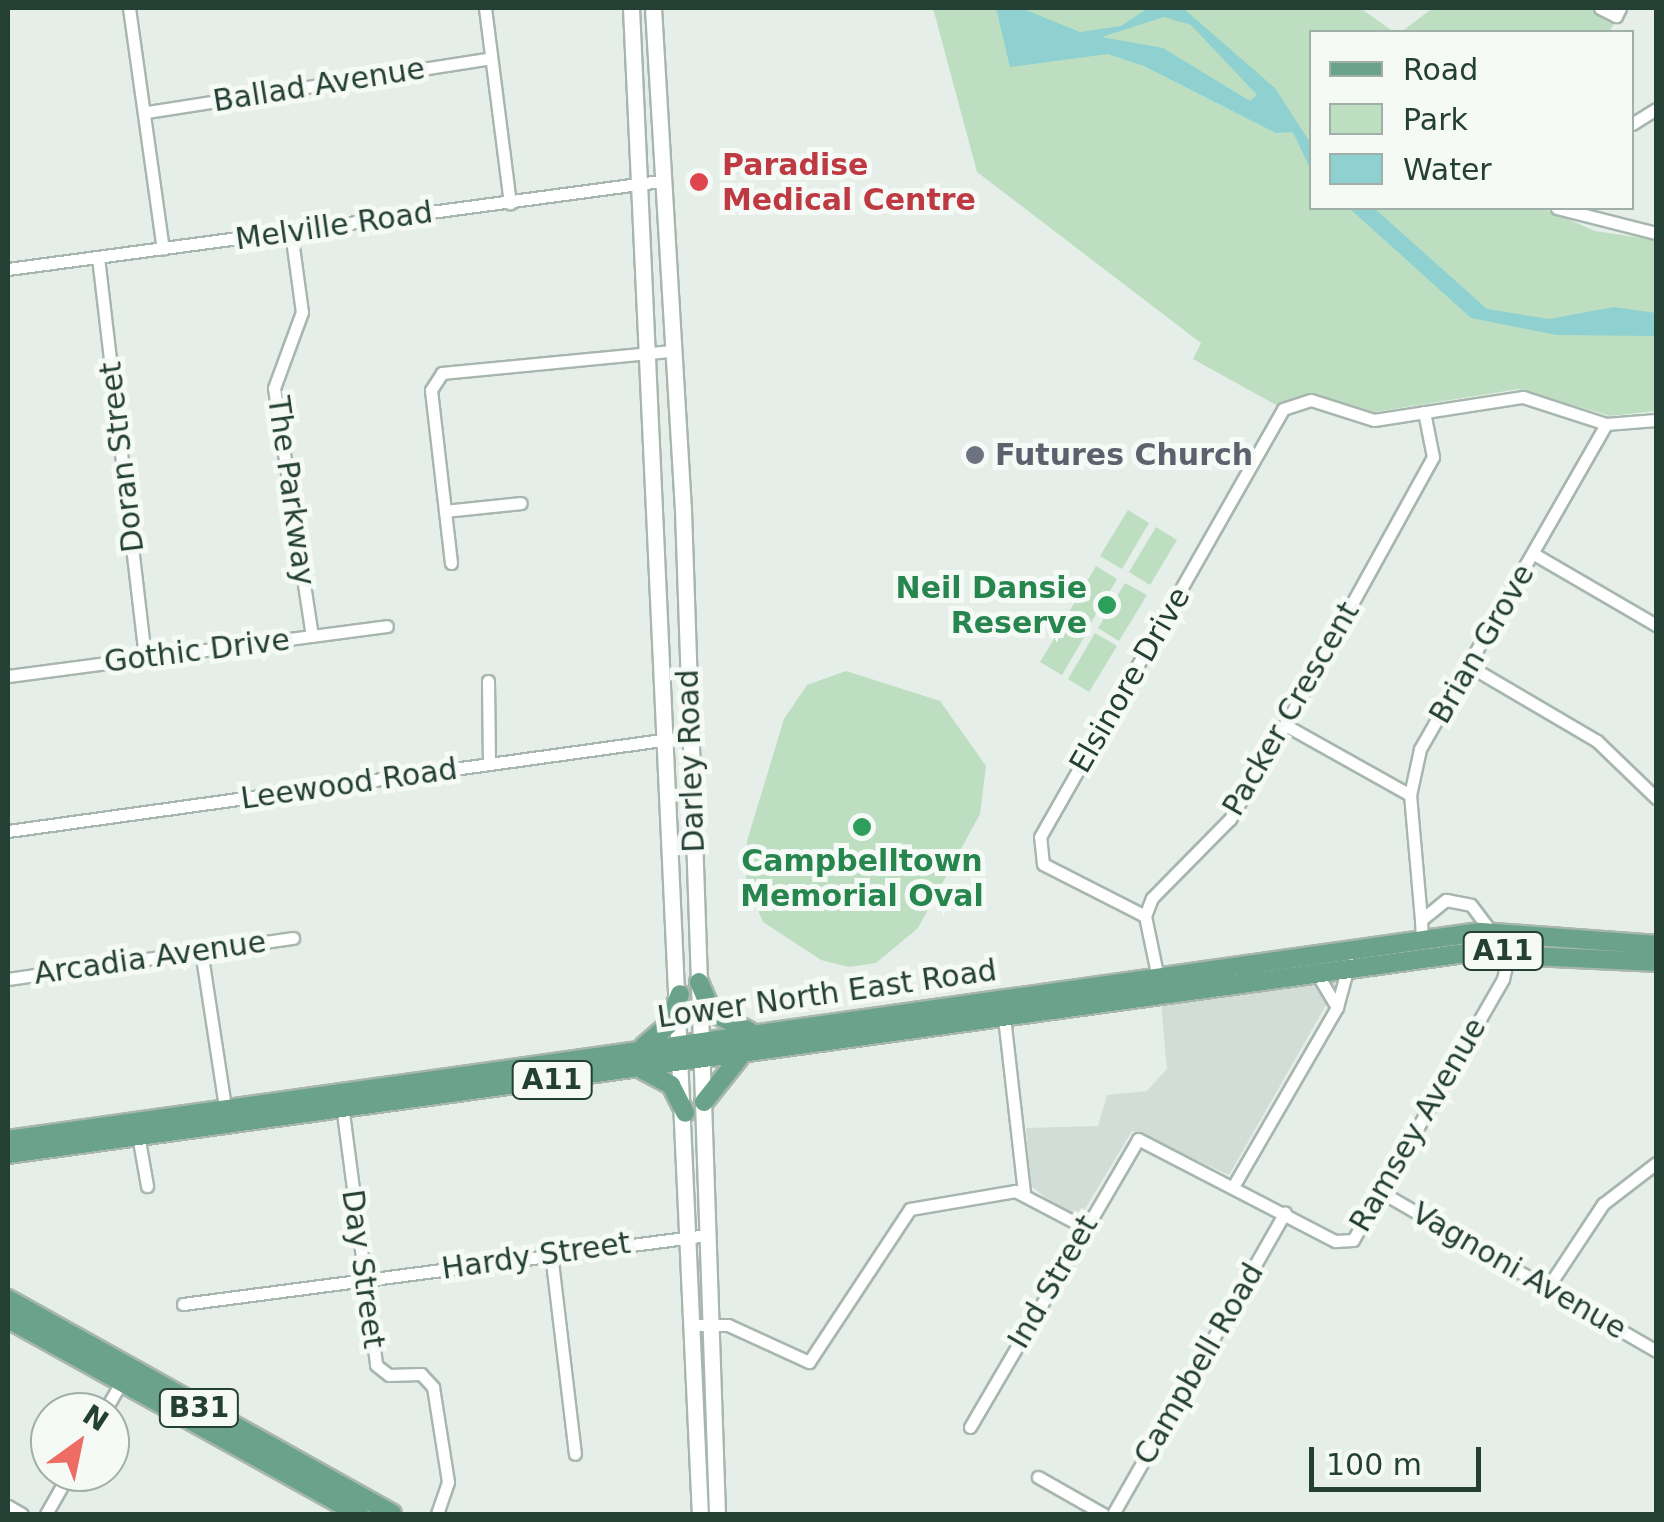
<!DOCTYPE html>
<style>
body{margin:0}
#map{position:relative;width:1664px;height:1522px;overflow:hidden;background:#e5eee8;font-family:"DejaVu Sans",sans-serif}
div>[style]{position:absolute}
.built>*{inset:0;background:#d3ddd7}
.green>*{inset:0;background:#bedec2}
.water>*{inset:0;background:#8ed1d0}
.roads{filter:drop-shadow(2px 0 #a7b6ae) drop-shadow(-2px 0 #a7b6ae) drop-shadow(0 2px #a7b6ae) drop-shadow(0 -2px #a7b6ae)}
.street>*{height:11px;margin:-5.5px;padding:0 5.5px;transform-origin:5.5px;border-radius:5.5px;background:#fff}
.secondary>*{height:15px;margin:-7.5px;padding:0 7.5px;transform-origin:7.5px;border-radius:7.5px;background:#fff}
.primary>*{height:18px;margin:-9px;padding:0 9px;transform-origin:9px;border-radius:9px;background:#6aa28b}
.dots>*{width:28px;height:28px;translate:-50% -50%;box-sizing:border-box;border:5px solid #f5faf7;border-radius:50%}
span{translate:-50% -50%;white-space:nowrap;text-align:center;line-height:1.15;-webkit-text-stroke:10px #f5faf7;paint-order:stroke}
.shield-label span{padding:2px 8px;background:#f5faf7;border:2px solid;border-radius:8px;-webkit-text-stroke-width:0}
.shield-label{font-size:28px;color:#243f33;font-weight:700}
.street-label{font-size:30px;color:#243f33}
.health-label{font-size:30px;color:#be3a42;font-weight:700}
.left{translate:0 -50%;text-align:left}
.worship-label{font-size:30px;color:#5b616d;font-weight:700}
.leisure-label{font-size:30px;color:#27864d;font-weight:700}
.right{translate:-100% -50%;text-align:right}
.frame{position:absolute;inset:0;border:10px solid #243f33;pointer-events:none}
.legend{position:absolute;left:1309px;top:30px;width:325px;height:180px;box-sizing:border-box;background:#f5faf7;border:2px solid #a1afa9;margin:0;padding:12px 18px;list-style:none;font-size:30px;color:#243f33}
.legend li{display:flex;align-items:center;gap:20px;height:50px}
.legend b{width:50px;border:2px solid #a1afa9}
.north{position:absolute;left:30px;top:1392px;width:100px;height:100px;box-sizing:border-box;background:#f5faf7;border:2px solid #a1afa9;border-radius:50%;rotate:33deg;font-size:28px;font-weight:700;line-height:40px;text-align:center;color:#243f33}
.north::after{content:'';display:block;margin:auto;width:35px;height:45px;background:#ee6d62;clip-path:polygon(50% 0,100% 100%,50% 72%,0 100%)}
.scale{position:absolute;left:1309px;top:1447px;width:172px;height:45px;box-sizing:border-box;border:5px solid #243f33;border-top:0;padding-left:12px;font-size:30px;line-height:35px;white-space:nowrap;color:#243f33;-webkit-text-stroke:8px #f5faf7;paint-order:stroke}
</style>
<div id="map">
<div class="built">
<i style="clip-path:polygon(1342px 977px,1229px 1175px,1132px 1131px,1077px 1222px,1031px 1186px,1026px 1128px,1098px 1126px,1107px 1095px,1147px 1091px,1167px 1069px,1161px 1003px)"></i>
</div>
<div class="green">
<i style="clip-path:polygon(933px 8px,1360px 8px,1394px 32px,1312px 32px,1312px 208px,1542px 208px,1595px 231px,1656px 240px,1656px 411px,1610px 416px,1519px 389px,1375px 412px,1313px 394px,1276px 405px,1193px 359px,1201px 343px,977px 172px)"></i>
<i style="clip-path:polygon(1433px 8px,1588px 8px,1615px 22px,1609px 32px,1401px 32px)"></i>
<i style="clip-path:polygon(1128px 510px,1149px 523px,1122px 569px,1100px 556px)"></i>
<i style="clip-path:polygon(1156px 527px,1177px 540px,1150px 585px,1129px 572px)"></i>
<i style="clip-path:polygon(1096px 566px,1117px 579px,1090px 624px,1069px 612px)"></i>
<i style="clip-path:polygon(1125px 583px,1147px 595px,1119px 641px,1098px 628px)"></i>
<i style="clip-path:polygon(1067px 617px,1089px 629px,1062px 675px,1040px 662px)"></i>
<i style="clip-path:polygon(1095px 633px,1117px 646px,1089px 692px,1068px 679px)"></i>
<i style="clip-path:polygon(846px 671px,940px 701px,986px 766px,980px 814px,918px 928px,876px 963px,849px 967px,821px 960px,763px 922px,746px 882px,747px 841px,784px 719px,807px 685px)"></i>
</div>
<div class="water">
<i style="clip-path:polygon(evenodd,996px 8px,1021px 8px,1080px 32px,1121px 26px,1148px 8px,1183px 8px,1275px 88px,1311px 144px,1311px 171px,1293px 132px,1276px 133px,1144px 66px,1108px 54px,1010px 67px,996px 8px,1164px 17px,1191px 25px,1257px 95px,1250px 101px,1163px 48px,1102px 37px,1164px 17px)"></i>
<i style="clip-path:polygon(1349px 208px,1374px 208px,1487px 309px,1549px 319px,1614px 307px,1656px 313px,1656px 336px,1556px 335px,1471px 318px)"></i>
</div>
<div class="roads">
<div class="street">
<i style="left:129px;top:8px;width:243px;rotate:82deg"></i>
<i style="left:485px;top:8px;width:197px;rotate:82.7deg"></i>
<i style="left:1600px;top:8px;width:18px;rotate:27deg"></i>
<i style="left:1616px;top:16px;width:9px;rotate:-63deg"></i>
<i style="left:147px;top:112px;width:348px;rotate:-8.9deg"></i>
<i style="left:1632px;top:124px;width:28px;rotate:-32deg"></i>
<i style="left:1557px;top:208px;width:102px;rotate:14.2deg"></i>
<i style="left:291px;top:232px;width:81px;rotate:82.2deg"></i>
<i style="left:302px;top:312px;width:81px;rotate:110.2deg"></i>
<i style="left:274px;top:388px;width:251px;rotate:81.3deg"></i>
<i style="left:98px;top:257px;width:404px;rotate:83.3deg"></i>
<i style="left:8px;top:269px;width:659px;rotate:-7.68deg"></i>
<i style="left:445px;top:511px;width:76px;rotate:-6deg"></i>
<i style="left:1534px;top:554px;width:141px;rotate:30.2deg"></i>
<i style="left:451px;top:563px;width:174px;rotate:-96.6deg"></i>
<i style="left:431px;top:390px;width:20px;rotate:-57deg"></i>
<i style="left:442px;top:373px;width:228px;rotate:-5.5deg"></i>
<i style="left:1471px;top:667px;width:146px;rotate:30.4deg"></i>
<i style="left:1597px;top:741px;width:82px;rotate:44deg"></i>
<i style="left:8px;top:676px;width:382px;rotate:-7.5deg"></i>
<i style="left:488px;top:681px;width:83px;rotate:89.3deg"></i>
<i style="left:1285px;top:725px;width:143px;rotate:29.2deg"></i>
<i style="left:8px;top:831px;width:690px;rotate:-7.92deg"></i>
<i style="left:1145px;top:916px;width:114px;rotate:-153deg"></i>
<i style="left:1043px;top:864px;width:27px;rotate:-96deg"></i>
<i style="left:1040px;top:837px;width:492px;rotate:-60.4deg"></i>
<i style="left:1283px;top:409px;width:29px;rotate:-18deg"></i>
<i style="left:1311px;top:400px;width:66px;rotate:17.6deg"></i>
<i style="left:1374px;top:420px;width:151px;rotate:-8.8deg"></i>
<i style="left:1523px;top:397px;width:87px;rotate:18deg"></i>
<i style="left:1606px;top:424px;width:50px;rotate:-4.6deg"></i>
<i style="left:1421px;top:920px;width:125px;rotate:-95deg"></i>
<i style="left:1410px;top:795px;width:47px;rotate:-77.7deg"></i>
<i style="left:1420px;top:749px;width:374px;rotate:-60.2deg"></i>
<i style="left:1422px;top:939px;width:19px;rotate:-93deg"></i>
<i style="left:1421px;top:920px;width:32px;rotate:-39deg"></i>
<i style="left:1446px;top:900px;width:25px;rotate:11deg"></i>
<i style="left:1471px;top:905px;width:34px;rotate:53deg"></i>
<i style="left:201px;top:950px;width:166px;rotate:81.3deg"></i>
<i style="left:1317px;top:974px;width:39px;rotate:59deg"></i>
<i style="left:8px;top:979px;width:288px;rotate:-8.2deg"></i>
<i style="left:1159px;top:983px;width:68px;rotate:-101.8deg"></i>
<i style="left:1145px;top:916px;width:19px;rotate:-69deg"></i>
<i style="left:1152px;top:898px;width:111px;rotate:-45.4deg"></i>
<i style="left:1230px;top:819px;width:109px;rotate:-59.7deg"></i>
<i style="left:1285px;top:725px;width:306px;rotate:-61.1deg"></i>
<i style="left:1433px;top:457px;width:46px;rotate:-101.3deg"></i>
<i style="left:1004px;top:1017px;width:176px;rotate:83.5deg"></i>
<i style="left:342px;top:1105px;width:262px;rotate:82.5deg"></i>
<i style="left:376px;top:1365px;width:16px;rotate:38deg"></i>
<i style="left:389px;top:1375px;width:32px;rotate:-2deg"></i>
<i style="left:421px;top:1374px;width:18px;rotate:47deg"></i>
<i style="left:433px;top:1387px;width:96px;rotate:81deg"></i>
<i style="left:448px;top:1482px;width:34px;rotate:109deg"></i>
<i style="left:137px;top:1129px;width:58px;rotate:80deg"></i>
<i style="left:1234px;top:1185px;width:206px;rotate:-59.9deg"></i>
<i style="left:1337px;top:1007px;width:46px;rotate:-74.7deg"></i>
<i style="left:1381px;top:1192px;width:318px;rotate:30deg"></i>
<i style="left:551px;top:1253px;width:202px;rotate:83.2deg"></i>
<i style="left:1548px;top:1287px;width:100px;rotate:-56.5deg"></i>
<i style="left:1603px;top:1204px;width:67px;rotate:-37.7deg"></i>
<i style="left:183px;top:1304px;width:530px;rotate:-7.49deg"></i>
<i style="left:693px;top:1325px;width:35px"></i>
<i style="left:728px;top:1325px;width:89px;rotate:24.6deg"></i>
<i style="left:809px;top:1362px;width:183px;rotate:-56.6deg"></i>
<i style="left:910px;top:1209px;width:107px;rotate:-9.7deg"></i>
<i style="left:1015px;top:1191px;width:78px;rotate:27.6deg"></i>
<i style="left:104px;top:1412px;width:39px;rotate:-60deg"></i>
<i style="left:970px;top:1427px;width:333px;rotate:-59.7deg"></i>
<i style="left:1138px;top:1139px;width:222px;rotate:27.4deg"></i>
<i style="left:1335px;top:1241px;width:18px;rotate:-3deg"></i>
<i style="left:1353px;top:1240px;width:301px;rotate:-60.1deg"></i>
<i style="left:1503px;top:979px;width:28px;rotate:-77deg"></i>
<i style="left:1038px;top:1477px;width:75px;rotate:29.6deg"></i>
<i style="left:8px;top:1506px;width:16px;rotate:30deg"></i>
<i style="left:46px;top:1514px;width:48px;rotate:-60.3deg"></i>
<i style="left:1113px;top:1514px;width:347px;rotate:-60.3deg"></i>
</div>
<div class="secondary">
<i style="left:631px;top:8px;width:1508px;rotate:87.38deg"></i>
<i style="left:653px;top:8px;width:503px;rotate:86.58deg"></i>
<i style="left:683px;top:510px;width:1005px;rotate:88.06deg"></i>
</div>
<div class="primary">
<i style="left:699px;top:982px;width:33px;rotate:67deg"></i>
<i style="left:712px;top:1012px;width:42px;rotate:27.2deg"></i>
<i style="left:644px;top:1046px;width:32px;rotate:-41deg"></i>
<i style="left:668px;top:1025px;width:33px;rotate:-69deg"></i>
<i style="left:643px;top:1070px;width:32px;rotate:28deg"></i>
<i style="left:671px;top:1085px;width:31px;rotate:63deg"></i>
<i style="left:704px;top:1102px;width:56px;rotate:-51.5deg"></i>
<i style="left:8px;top:1140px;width:1487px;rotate:-8.04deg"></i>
<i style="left:1480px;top:932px;width:176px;rotate:4.2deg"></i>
<i style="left:8px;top:1154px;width:1472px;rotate:-7.85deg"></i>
<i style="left:1466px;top:953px;width:190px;rotate:2.7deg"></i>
<i style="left:8px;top:1299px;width:440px;rotate:29.2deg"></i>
<i style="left:8px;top:1319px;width:402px;rotate:29.1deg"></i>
</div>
</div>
<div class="dots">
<i style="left:699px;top:182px;background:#e0444e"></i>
<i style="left:975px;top:455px;background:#6b7280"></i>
<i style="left:1107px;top:605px;background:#2e9e5b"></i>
<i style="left:862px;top:827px;background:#2e9e5b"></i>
</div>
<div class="shield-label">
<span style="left:1503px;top:951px">A11</span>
<span style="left:552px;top:1080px">A11</span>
<span style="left:199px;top:1408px">B31</span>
</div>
<div class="street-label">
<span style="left:319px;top:85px;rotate:-9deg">Ballad Avenue</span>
<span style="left:334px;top:226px;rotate:-8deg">Melville Road</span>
<span style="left:122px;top:457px;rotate:-97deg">Doran Street</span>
<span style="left:291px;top:491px;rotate:82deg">The Parkway</span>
<span style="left:1482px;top:644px;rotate:-60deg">Brian Grove</span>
<span style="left:197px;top:651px;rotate:-7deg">Gothic Drive</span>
<span style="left:1130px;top:680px;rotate:-60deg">Elsinore Drive</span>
<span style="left:1291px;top:709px;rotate:-60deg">Packer Crescent</span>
<span style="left:691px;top:761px;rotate:-92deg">Darley Road</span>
<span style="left:349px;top:784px;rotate:-8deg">Leewood Road</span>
<span style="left:150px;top:958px;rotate:-8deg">Arcadia Avenue</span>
<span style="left:827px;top:994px;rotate:-8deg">Lower North East Road</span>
<span style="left:1418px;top:1125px;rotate:-60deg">Ramsey Avenue</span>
<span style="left:536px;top:1256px;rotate:-8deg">Hardy Street</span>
<span style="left:363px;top:1269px;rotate:82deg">Day Street</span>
<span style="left:1519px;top:1271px;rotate:30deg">Vagnoni Avenue</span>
<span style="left:1053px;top:1282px;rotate:-60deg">Ind Street</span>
<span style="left:1199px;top:1364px;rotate:-60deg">Campbell Road</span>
</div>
<div class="health-label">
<span class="left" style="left:722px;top:182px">Paradise<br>Medical Centre</span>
</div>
<div class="worship-label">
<span class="left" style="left:995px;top:455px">Futures Church</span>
</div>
<div class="leisure-label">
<span class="right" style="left:1087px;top:605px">Neil Dansie<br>Reserve</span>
<span style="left:862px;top:878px">Campbelltown<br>Memorial Oval</span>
</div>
<div class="frame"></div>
<ul class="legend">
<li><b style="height:12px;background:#6aa28b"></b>Road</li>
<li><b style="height:28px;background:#bedec2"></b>Park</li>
<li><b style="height:28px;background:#8ed1d0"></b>Water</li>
</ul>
<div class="north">N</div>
<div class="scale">100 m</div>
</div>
